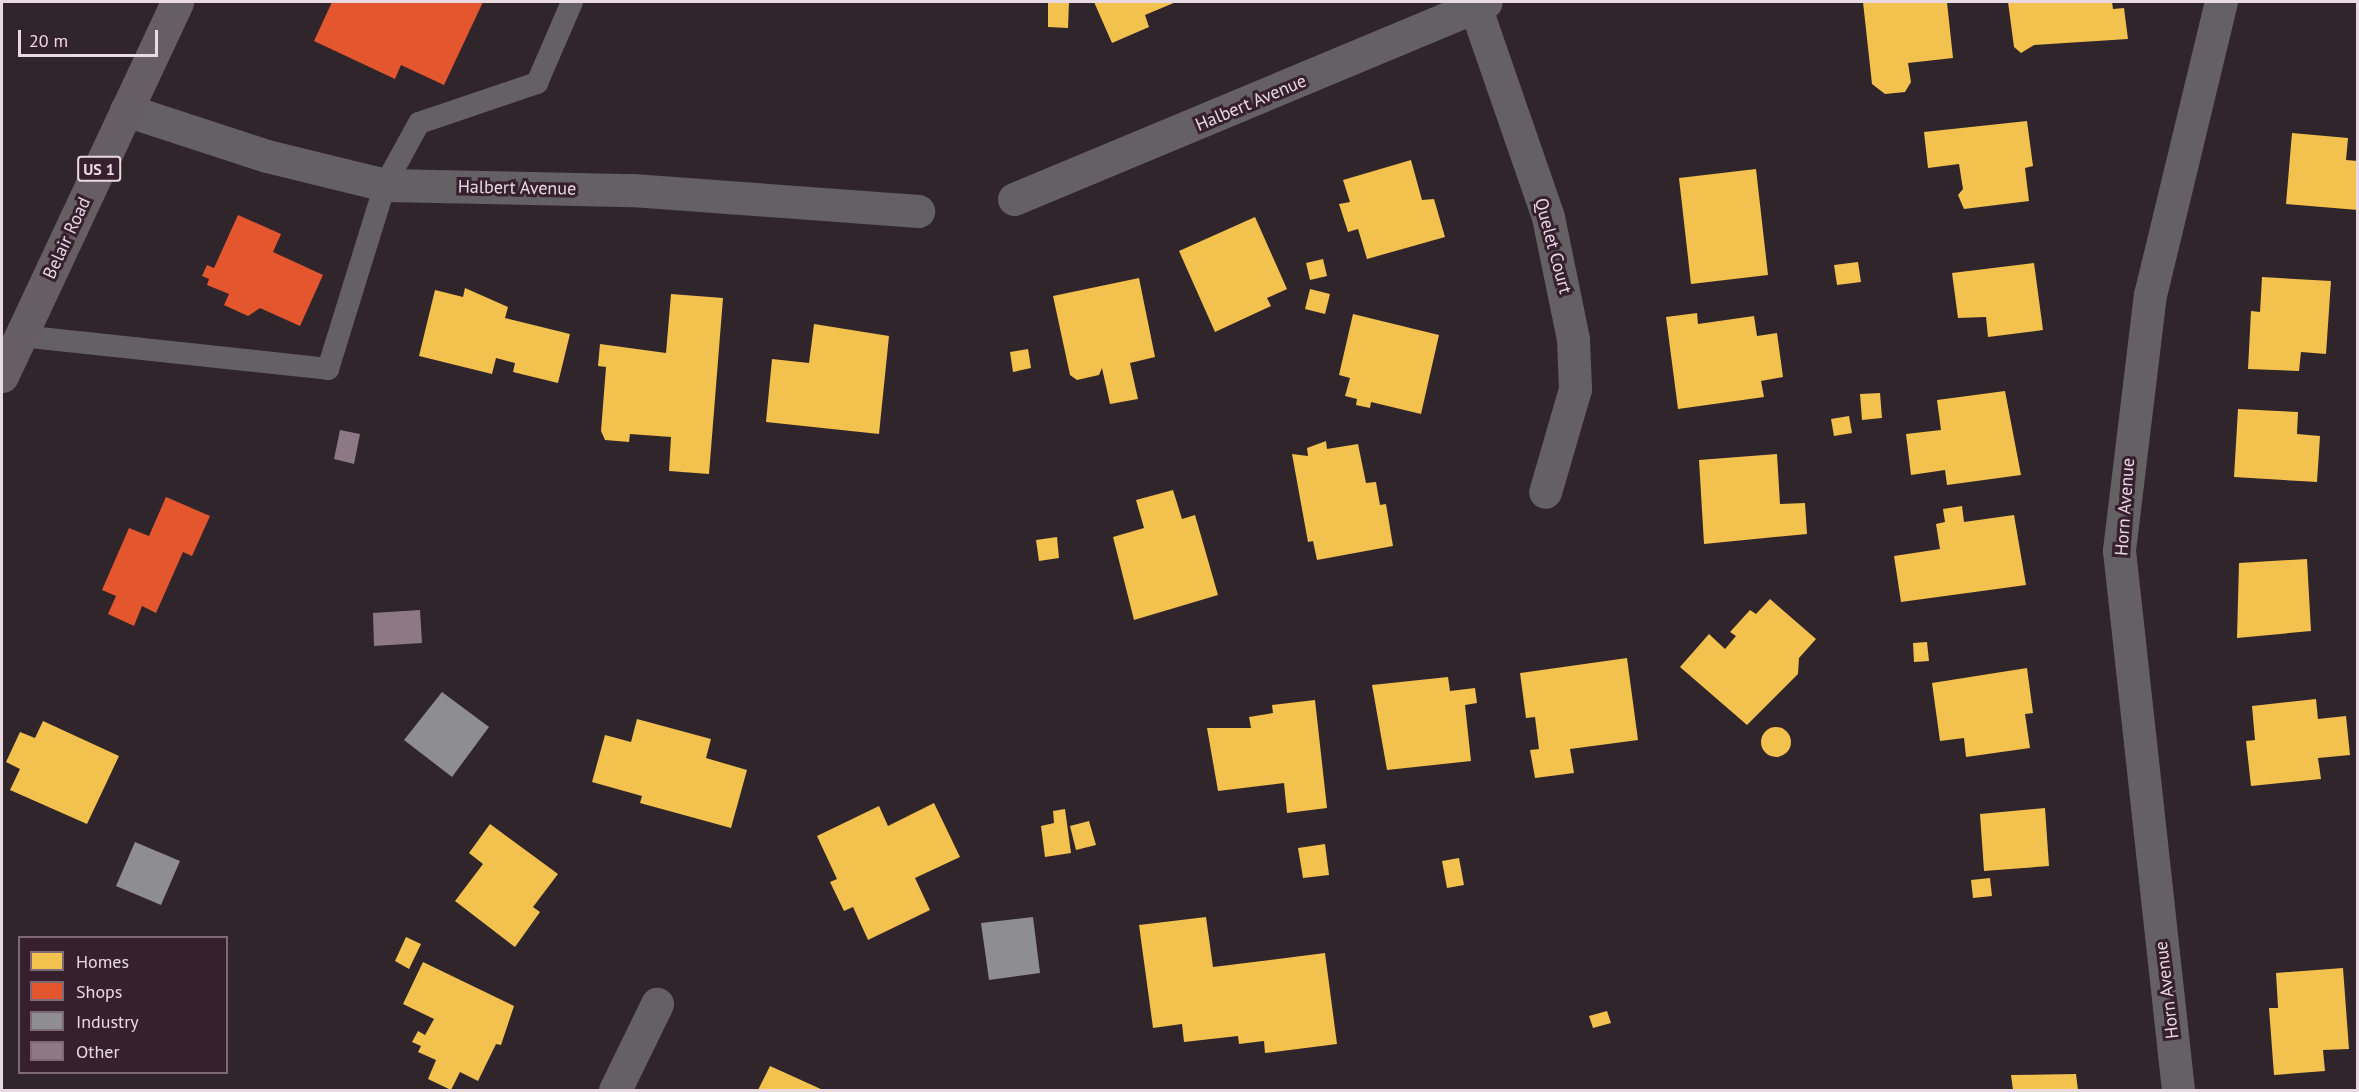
<!DOCTYPE html>
<style>
body{margin:0}
#map{position:relative;width:2359px;height:1092px;overflow:hidden;background:#31252c;font-family:"PT Sans",sans-serif}
div>[style]{position:absolute}
.homes>*{inset:0;background:#f2c14e}
.round{border-radius:50%}
.shops>*{inset:0;background:#e4572e}
.industry>*{inset:0;background:#8d8d92}
.building>*{inset:0;background:#8d7885}
.service>*{height:22px;margin:-11px;padding:0 11px;transform-origin:11px;border-radius:11px;background:#656063}
.minor>*{height:33px;margin:-16.5px;padding:0 16.5px;transform-origin:16.5px;border-radius:16.5px;background:#656063}
.trunk>*{height:33px;margin:-16.5px;padding:0 16.5px;transform-origin:16.5px;border-radius:16.5px;background:#675e63}
span{translate:-50% -50%;white-space:nowrap;text-align:center;line-height:1.15;-webkit-text-stroke:6px #36202d;paint-order:stroke}
.shield-label span{padding:2px 4px;background:#36202d;border:2px solid;border-radius:4px;-webkit-text-stroke-width:0}
.shield-label{font-size:16px;color:#e9dae2;font-weight:700}
.street-label{font-size:18px;color:#e9dae2}
.frame{position:absolute;inset:0;border:3px solid #e9dae2;pointer-events:none}
.legend{position:absolute;left:18px;top:936px;width:210px;height:138px;box-sizing:border-box;background:#36202d;border:2px solid #7e6a75;margin:0;padding:8px 10px;list-style:none;font-size:18px;color:#e9dae2}
.legend li{display:flex;align-items:center;gap:12px;height:30px}
.legend b{width:30px;border:2px solid #7e6a75}
.scale{position:absolute;left:18px;top:30px;width:140px;height:27px;box-sizing:border-box;border:3px solid #e9dae2;border-top:0;padding-left:8px;font-size:18px;line-height:21px;white-space:nowrap;color:#e9dae2;-webkit-text-stroke:4px #36202d;paint-order:stroke}
</style>
<div id="map">
<div class="homes">
<i style="clip-path:polygon(1048px 2px,1069px 2px,1068px 28px,1048px 27px)"></i>
<i style="clip-path:polygon(1094px 2px,1176px 2px,1145px 15px,1149px 27px,1112px 43px)"></i>
<i style="clip-path:polygon(1863px 2px,1947px 2px,1953px 58px,1908px 63px,1911px 82px,1905px 92px,1885px 94px,1872px 84px)"></i>
<i style="clip-path:polygon(2008px 2px,2112px 2px,2113px 9px,2124px 8px,2128px 39px,2034px 45px,2021px 53px,2014px 47px)"></i>
<i style="clip-path:polygon(2027px 121px,2033px 166px,2025px 168px,2029px 201px,1964px 209px,1958px 195px,1963px 189px,1959px 164px,1928px 168px,1924px 132px)"></i>
<i style="clip-path:polygon(2292px 133px,2348px 138px,2346px 160px,2358px 161px,2358px 210px,2286px 204px)"></i>
<i style="clip-path:polygon(1411px 160px,1422px 200px,1434px 199px,1445px 237px,1367px 259px,1358px 229px,1348px 232px,1339px 204px,1350px 202px,1343px 180px)"></i>
<i style="clip-path:polygon(1756px 169px,1768px 275px,1691px 284px,1679px 178px)"></i>
<i style="clip-path:polygon(1255px 217px,1287px 289px,1267px 298px,1271px 306px,1215px 332px,1179px 251px)"></i>
<i style="clip-path:polygon(1323px 259px,1327px 276px,1310px 280px,1306px 263px)"></i>
<i style="clip-path:polygon(1858px 262px,1861px 282px,1837px 285px,1834px 265px)"></i>
<i style="clip-path:polygon(2034px 263px,2043px 330px,1988px 337px,1986px 317px,1958px 318px,1952px 273px)"></i>
<i style="clip-path:polygon(2262px 277px,2331px 281px,2326px 354px,2301px 352px,2299px 371px,2248px 369px,2251px 311px,2260px 312px)"></i>
<i style="clip-path:polygon(1139px 278px,1155px 357px,1130px 363px,1138px 399px,1110px 404px,1102px 368px,1099px 375px,1077px 380px,1070px 375px,1053px 296px)"></i>
<i style="clip-path:polygon(465px 288px,508px 307px,505px 318px,570px 334px,558px 383px,513px 372px,515px 363px,496px 358px,492px 374px,419px 356px,435px 290px,463px 297px)"></i>
<i style="clip-path:polygon(1310px 289px,1330px 294px,1325px 314px,1305px 309px)"></i>
<i style="clip-path:polygon(671px 294px,723px 298px,709px 474px,669px 471px,671px 437px,630px 434px,629px 442px,605px 440px,601px 431px,606px 367px,598px 366px,600px 344px,666px 353px)"></i>
<i style="clip-path:polygon(1697px 313px,1698px 324px,1754px 316px,1757px 336px,1777px 333px,1783px 377px,1761px 381px,1764px 397px,1678px 409px,1666px 317px)"></i>
<i style="clip-path:polygon(1353px 314px,1439px 335px,1421px 414px,1371px 402px,1370px 408px,1356px 405px,1357px 399px,1345px 396px,1350px 378px,1339px 375px)"></i>
<i style="clip-path:polygon(814px 324px,889px 336px,879px 434px,766px 422px,772px 359px,809px 363px)"></i>
<i style="clip-path:polygon(1028px 349px,1031px 368px,1013px 372px,1010px 352px)"></i>
<i style="clip-path:polygon(2005px 391px,2021px 475px,1947px 485px,1945px 470px,1911px 475px,1906px 434px,1941px 430px,1937px 400px)"></i>
<i style="clip-path:polygon(1880px 393px,1882px 418px,1862px 420px,1860px 394px)"></i>
<i style="clip-path:polygon(2238px 409px,2298px 412px,2297px 434px,2320px 436px,2317px 482px,2234px 477px)"></i>
<i style="clip-path:polygon(1849px 416px,1852px 433px,1834px 436px,1831px 419px)"></i>
<i style="clip-path:polygon(1326px 441px,1327px 449px,1358px 444px,1366px 483px,1376px 482px,1380px 505px,1386px 504px,1393px 546px,1317px 560px,1313px 541px,1308px 542px,1292px 454px,1308px 456px,1307px 448px)"></i>
<i style="clip-path:polygon(1777px 454px,1780px 504px,1805px 503px,1807px 534px,1704px 544px,1699px 460px)"></i>
<i style="clip-path:polygon(1173px 490px,1182px 519px,1195px 515px,1218px 595px,1134px 620px,1113px 537px,1144px 528px,1136px 500px)"></i>
<i style="clip-path:polygon(1962px 506px,1964px 522px,2014px 515px,2026px 585px,1901px 602px,1894px 556px,1940px 549px,1936px 524px,1945px 522px,1943px 509px)"></i>
<i style="clip-path:polygon(1057px 537px,1059px 558px,1039px 561px,1036px 540px)"></i>
<i style="clip-path:polygon(2307px 559px,2311px 631px,2237px 638px,2239px 563px)"></i>
<i style="clip-path:polygon(1770px 599px,1816px 639px,1799px 658px,1798px 674px,1747px 725px,1680px 667px,1709px 634px,1725px 649px,1736px 636px,1730px 632px,1750px 610px,1756px 614px)"></i>
<i style="clip-path:polygon(1927px 642px,1929px 661px,1914px 662px,1913px 643px)"></i>
<i style="clip-path:polygon(1627px 658px,1638px 740px,1570px 749px,1574px 773px,1535px 778px,1530px 750px,1539px 749px,1535px 717px,1526px 718px,1520px 673px)"></i>
<i style="clip-path:polygon(2027px 668px,2033px 713px,2025px 714px,2030px 748px,1966px 757px,1964px 738px,1940px 741px,1932px 683px)"></i>
<i style="clip-path:polygon(1448px 677px,1450px 691px,1475px 688px,1477px 703px,1465px 705px,1471px 761px,1387px 770px,1372px 685px)"></i>
<i style="clip-path:polygon(2316px 699px,2318px 719px,2346px 716px,2350px 755px,2318px 758px,2321px 779px,2251px 786px,2246px 741px,2255px 740px,2252px 706px)"></i>
<i style="clip-path:polygon(1315px 700px,1327px 808px,1287px 813px,1284px 783px,1218px 791px,1207px 728px,1251px 728px,1249px 717px,1273px 713px,1272px 705px)"></i>
<i style="clip-path:polygon(637px 719px,711px 739px,706px 758px,747px 770px,731px 828px,640px 803px,642px 796px,592px 782px,605px 735px,631px 742px)"></i>
<i style="clip-path:polygon(43px 721px,119px 756px,87px 824px,10px 790px,20px 769px,6px 762px,20px 732px,35px 738px)"></i>
<i class="round" style="left:1761px;top:727px;width:30px;height:30px"></i>
<i style="clip-path:polygon(934px 803px,960px 857px,915px 878px,930px 910px,868px 940px,853px 907px,844px 911px,830px 882px,837px 879px,817px 836px,879px 806px,888px 826px)"></i>
<i style="clip-path:polygon(2045px 808px,2049px 866px,1984px 871px,1980px 814px)"></i>
<i style="clip-path:polygon(1065px 809px,1071px 853px,1045px 857px,1041px 826px,1054px 823px,1053px 811px)"></i>
<i style="clip-path:polygon(1089px 821px,1096px 845px,1076px 850px,1070px 826px)"></i>
<i style="clip-path:polygon(490px 824px,558px 874px,533px 907px,540px 912px,515px 947px,455px 901px,483px 864px,469px 853px)"></i>
<i style="clip-path:polygon(1325px 844px,1329px 875px,1303px 878px,1298px 848px)"></i>
<i style="clip-path:polygon(1459px 858px,1464px 885px,1447px 888px,1442px 861px)"></i>
<i style="clip-path:polygon(1990px 878px,1992px 896px,1973px 898px,1971px 880px)"></i>
<i style="clip-path:polygon(1206px 917px,1213px 967px,1325px 953px,1337px 1044px,1265px 1053px,1264px 1041px,1239px 1044px,1238px 1036px,1184px 1042px,1182px 1024px,1153px 1028px,1139px 925px)"></i>
<i style="clip-path:polygon(406px 937px,421px 944px,409px 969px,395px 961px)"></i>
<i style="clip-path:polygon(423px 962px,514px 1006px,501px 1045px,496px 1044px,478px 1081px,460px 1072px,451px 1090px,428px 1079px,436px 1060px,418px 1052px,421px 1046px,412px 1042px,418px 1031px,425px 1035px,434px 1019px,403px 1004px)"></i>
<i style="clip-path:polygon(2343px 968px,2349px 1049px,2323px 1050px,2325px 1071px,2274px 1075px,2269px 1008px,2278px 1008px,2276px 973px)"></i>
<i style="clip-path:polygon(1607px 1011px,1611px 1023px,1593px 1028px,1589px 1016px)"></i>
<i style="clip-path:polygon(770px 1066px,823px 1090px,758px 1090px)"></i>
<i style="clip-path:polygon(2076px 1074px,2078px 1090px,2013px 1090px,2011px 1075px)"></i>
</div>
<div class="shops">
<i style="clip-path:polygon(332px 2px,483px 2px,444px 85px,401px 65px,395px 79px,314px 41px)"></i>
<i style="clip-path:polygon(238px 215px,281px 234px,273px 252px,323px 275px,300px 326px,260px 308px,248px 316px,224px 305px,229px 294px,207px 285px,209px 279px,202px 276px,207px 265px,214px 268px)"></i>
<i style="clip-path:polygon(166px 497px,210px 516px,192px 556px,183px 552px,156px 613px,142px 606px,134px 626px,108px 614px,116px 596px,102px 590px,129px 528px,149px 536px)"></i>
</div>
<div class="industry">
<i style="clip-path:polygon(442px 692px,489px 727px,452px 777px,404px 740px)"></i>
<i style="clip-path:polygon(135px 842px,180px 861px,161px 905px,116px 886px)"></i>
<i style="clip-path:polygon(1033px 917px,1040px 973px,989px 980px,981px 923px)"></i>
</div>
<div class="building">
<i style="clip-path:polygon(340px 430px,360px 434px,354px 464px,334px 459px)"></i>
<i style="clip-path:polygon(420px 610px,422px 643px,374px 646px,373px 613px)"></i>
</div>
<div class="service">
<i style="left:21px;top:336px;width:309px;rotate:6.1deg"></i>
<i style="left:328px;top:369px;width:193px;rotate:-72.8deg"></i>
<i style="left:385px;top:185px;width:71px;rotate:-61.3deg"></i>
<i style="left:419px;top:123px;width:125px;rotate:-18.7deg"></i>
<i style="left:537px;top:83px;width:88px;rotate:-66.6deg"></i>
</div>
<div class="minor">
<i style="left:1475px;top:6px;width:223px;rotate:70.9deg"></i>
<i style="left:1548px;top:217px;width:125px;rotate:78.4deg"></i>
<i style="left:1573px;top:339px;width:50px;rotate:87.7deg"></i>
<i style="left:1575px;top:389px;width:107px;rotate:106.2deg"></i>
<i style="left:126px;top:110px;width:148px;rotate:18.1deg"></i>
<i style="left:267px;top:156px;width:122px;rotate:13.8deg"></i>
<i style="left:385px;top:185px;width:247px;rotate:1.2deg"></i>
<i style="left:632px;top:190px;width:287px;rotate:4.2deg"></i>
<i style="left:1014px;top:199px;width:511px;rotate:-22.65deg"></i>
<i style="left:615px;top:1090px;width:96px;rotate:-64deg"></i>
<i style="left:2178px;top:1090px;width:543px;rotate:-96.24deg"></i>
<i style="left:2119px;top:550px;width:257px;rotate:-83.1deg"></i>
<i style="left:2150px;top:295px;width:301px;rotate:-76.4deg"></i>
</div>
<div class="trunk">
<i style="left:2px;top:376px;width:413px;rotate:-64.9deg"></i>
</div>
<div class="shield-label">
<span style="left:99px;top:169px">US 1</span>
</div>
<div class="street-label">
<span style="left:1251px;top:103px;rotate:-23deg">Halbert Avenue</span>
<span style="left:517px;top:188px;rotate:1deg">Halbert Avenue</span>
<span style="left:67px;top:238px;rotate:-65deg">Belair Road</span>
<span style="left:1553px;top:246px;rotate:75deg">Quelet Court</span>
<span style="left:2125px;top:507px;rotate:-86deg">Horn Avenue</span>
<span style="left:2167px;top:990px;rotate:-97deg">Horn Avenue</span>
</div>
<div class="frame"></div>
<ul class="legend">
<li><b style="height:16px;background:#f2c14e"></b>Homes</li>
<li><b style="height:16px;background:#e4572e"></b>Shops</li>
<li><b style="height:16px;background:#8d8d92"></b>Industry</li>
<li><b style="height:16px;background:#8d7885"></b>Other</li>
</ul>
<div class="scale">20 m</div>
</div>
